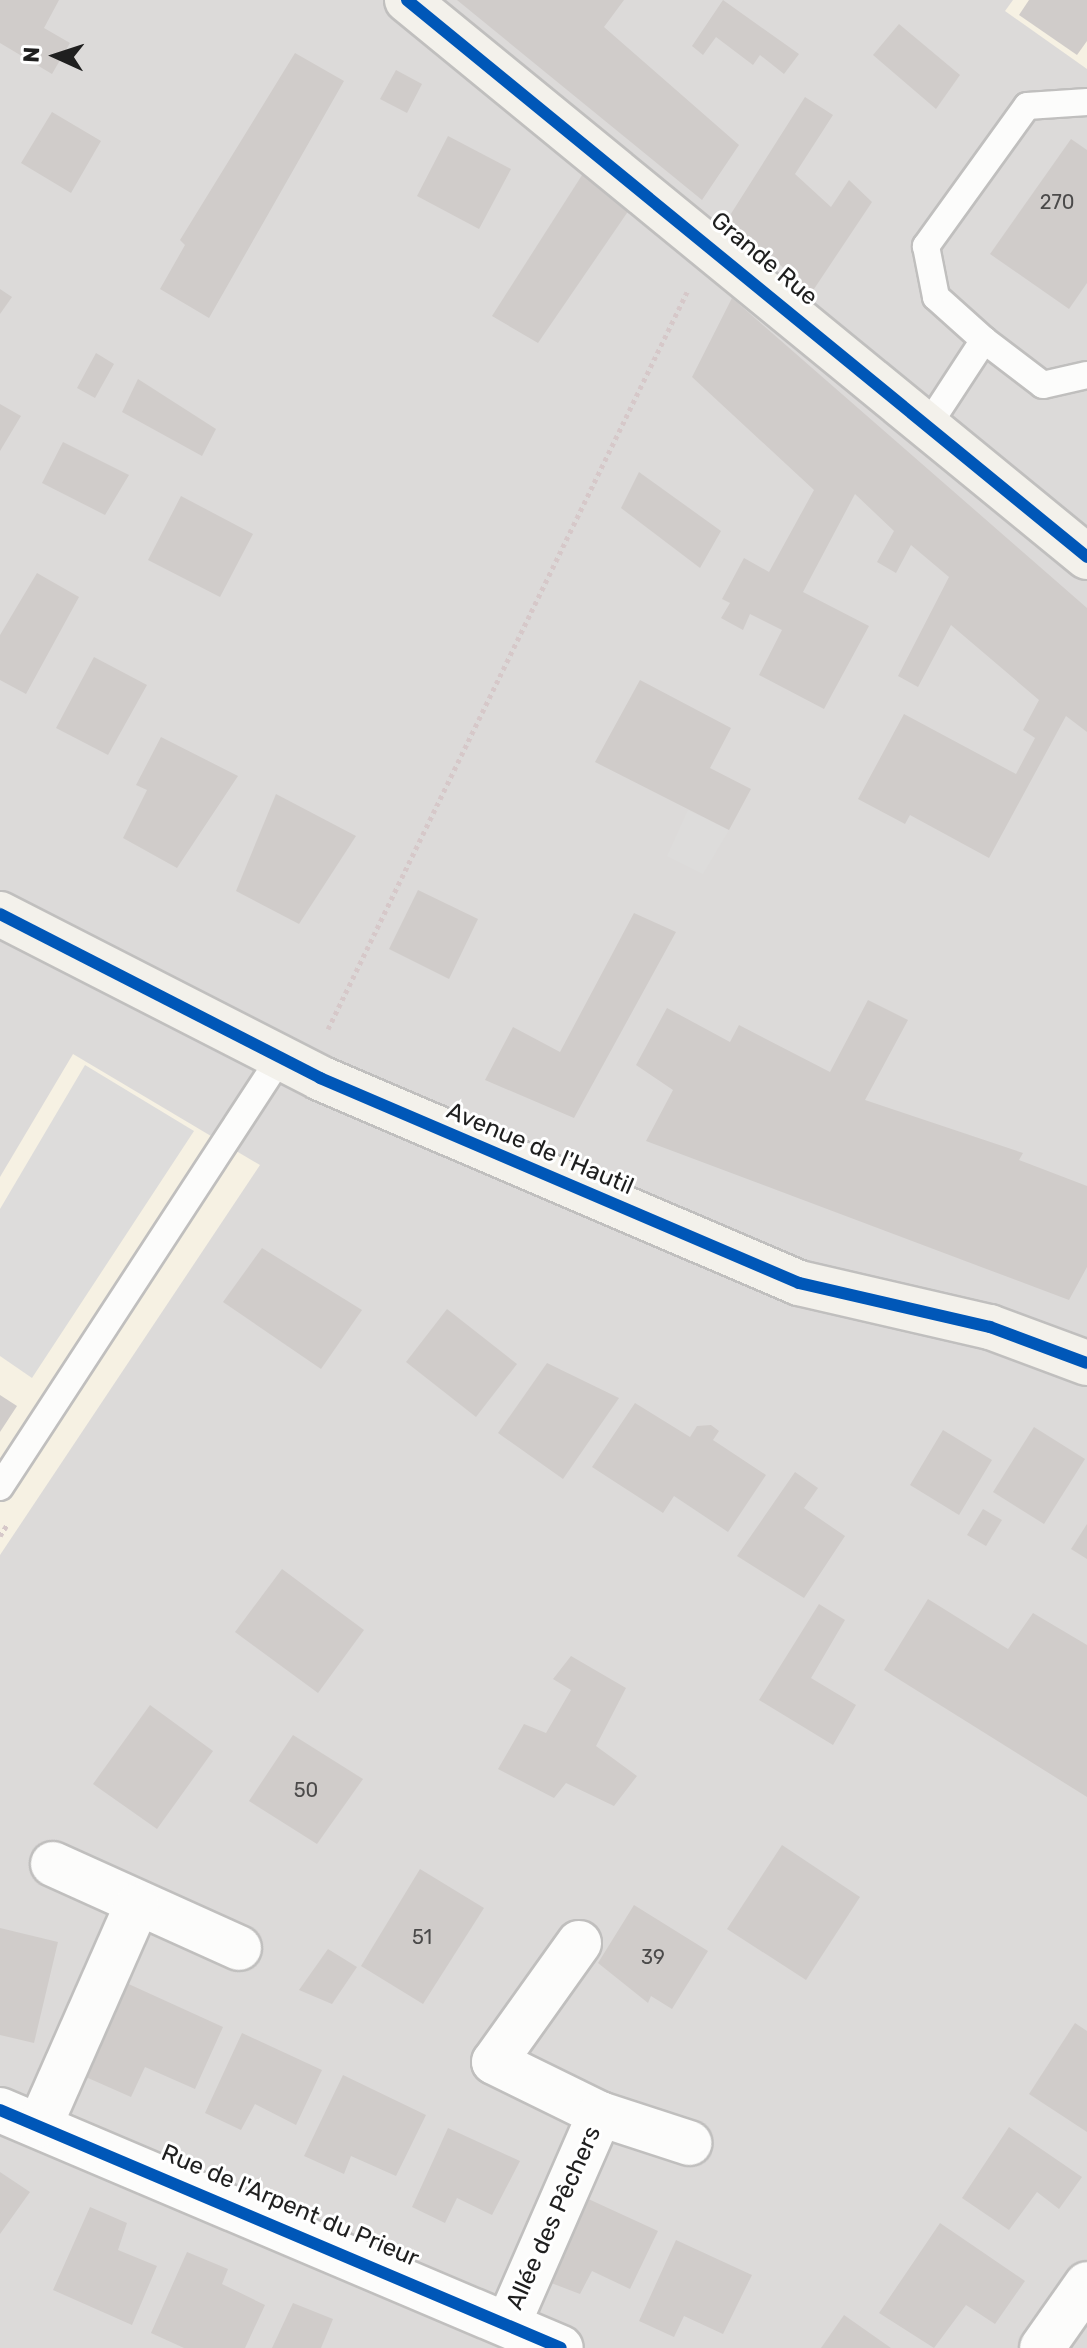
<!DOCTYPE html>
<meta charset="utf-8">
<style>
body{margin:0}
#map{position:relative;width:1087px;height:2348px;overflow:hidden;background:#edeae7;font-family:Rubik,sans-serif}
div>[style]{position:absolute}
.residential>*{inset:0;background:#dcdad9}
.education>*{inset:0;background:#f6f1e3}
.parking>*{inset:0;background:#dddcdb}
.building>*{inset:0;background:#d0ccca}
.path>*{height:5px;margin-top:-2.5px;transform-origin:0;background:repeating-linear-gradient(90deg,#d6c8c9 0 4px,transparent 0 8px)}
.roads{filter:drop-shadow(2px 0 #c0bfbe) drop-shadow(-2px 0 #c0bfbe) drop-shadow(0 2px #c0bfbe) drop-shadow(0 -2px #c0bfbe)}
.lane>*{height:26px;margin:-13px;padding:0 13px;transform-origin:13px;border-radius:13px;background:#fcfcfb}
.street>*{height:44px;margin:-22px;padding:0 22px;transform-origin:22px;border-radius:22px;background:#fcfcfb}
.secondary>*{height:44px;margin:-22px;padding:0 22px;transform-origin:22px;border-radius:22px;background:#f3f1eb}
.cycleway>*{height:12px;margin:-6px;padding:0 6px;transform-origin:6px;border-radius:6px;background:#0057b8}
span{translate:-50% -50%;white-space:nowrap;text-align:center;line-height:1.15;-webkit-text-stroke:6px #fff;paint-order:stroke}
.number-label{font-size:20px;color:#4b4a4a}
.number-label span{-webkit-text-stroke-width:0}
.street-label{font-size:24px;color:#1f1f1f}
.north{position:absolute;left:16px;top:16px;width:80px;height:80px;-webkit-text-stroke:6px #fff;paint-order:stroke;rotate:273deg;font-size:22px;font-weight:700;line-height:32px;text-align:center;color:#1f1f1f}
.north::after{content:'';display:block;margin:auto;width:28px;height:36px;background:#1f1f1f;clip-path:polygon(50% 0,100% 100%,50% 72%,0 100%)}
</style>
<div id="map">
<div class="residential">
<i style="clip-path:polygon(0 0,1087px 0,1087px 2348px,0 2348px)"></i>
</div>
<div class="education">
<i style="clip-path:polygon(1013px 0,1087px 0,1087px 69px,1005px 11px)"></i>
<i style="clip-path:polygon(73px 1054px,260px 1165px,0 1555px,0 1177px)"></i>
</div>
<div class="parking">
<i style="clip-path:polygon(688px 810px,729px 830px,703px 874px,667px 856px)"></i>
<i style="clip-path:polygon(85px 1065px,194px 1131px,32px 1378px,0 1356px,0 1209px)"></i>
</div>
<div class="building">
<i style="clip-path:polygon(0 0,59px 0,44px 28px,70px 43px,52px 74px,0 43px)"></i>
<i style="clip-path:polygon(457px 0,624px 0,604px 27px,739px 145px,702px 200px)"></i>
<i style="clip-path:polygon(723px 0,799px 54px,784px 74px,760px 55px,753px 65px,716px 37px,703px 55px,692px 46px)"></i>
<i style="clip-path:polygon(1029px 0,1087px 0,1087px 41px,1077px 55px,1019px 15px)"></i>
<i style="clip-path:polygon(899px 24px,960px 75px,936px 109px,873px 55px)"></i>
<i style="clip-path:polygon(295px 53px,344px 81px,209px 318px,160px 289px,185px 245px,180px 240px)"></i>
<i style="clip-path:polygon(396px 70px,422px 84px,407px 113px,380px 99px)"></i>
<i style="clip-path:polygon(805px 97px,833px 115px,795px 174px,831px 207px,849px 180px,872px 202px,812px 292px,727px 220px)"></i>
<i style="clip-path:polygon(52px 112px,101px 141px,71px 193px,21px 163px)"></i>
<i style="clip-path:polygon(448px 136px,511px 169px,479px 229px,417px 196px)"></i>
<i style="clip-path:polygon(1071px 139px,1087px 150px,1087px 283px,1069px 309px,990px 254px)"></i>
<i style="clip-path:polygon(584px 172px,629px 210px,538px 343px,492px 316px)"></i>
<i style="clip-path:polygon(0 289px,12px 297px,0 314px)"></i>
<i style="clip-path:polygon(732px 298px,1087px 608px,1087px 732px,1066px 716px,989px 858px,910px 815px,905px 824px,858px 799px,904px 714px,1016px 774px,1035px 738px,1023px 730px,1039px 700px,951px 625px,918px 687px,898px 676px,949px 577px,911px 545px,896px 573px,877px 562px,894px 531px,855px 494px,803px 592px,869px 626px,824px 709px,759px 675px,782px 630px,750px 614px,743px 630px,721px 618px,730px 603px,722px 599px,744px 558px,769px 572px,814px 490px,692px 377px)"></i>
<i style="clip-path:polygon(96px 353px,114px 364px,95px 398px,77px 388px)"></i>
<i style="clip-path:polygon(138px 379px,216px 429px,202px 456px,122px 412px)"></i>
<i style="clip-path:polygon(0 404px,21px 416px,0 451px)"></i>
<i style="clip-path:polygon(63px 442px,129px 475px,105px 515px,42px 483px)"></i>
<i style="clip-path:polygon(639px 472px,721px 531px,700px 568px,621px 508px)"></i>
<i style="clip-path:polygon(181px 496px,253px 534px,220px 597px,148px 560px)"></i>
<i style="clip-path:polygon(37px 573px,79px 597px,26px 694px,0 680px,0 635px)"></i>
<i style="clip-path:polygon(94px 657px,147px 685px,108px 755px,56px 728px)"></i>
<i style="clip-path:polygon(640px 680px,731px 728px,710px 768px,751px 789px,729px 830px,595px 762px)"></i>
<i style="clip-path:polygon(161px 737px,238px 776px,177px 868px,123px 838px,147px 790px,136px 785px)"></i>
<i style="clip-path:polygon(276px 794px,356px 836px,299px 924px,236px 891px)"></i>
<i style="clip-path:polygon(418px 890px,478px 919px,449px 979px,389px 949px)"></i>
<i style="clip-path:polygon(634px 913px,676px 932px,574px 1118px,485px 1080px,513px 1027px,560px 1052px)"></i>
<i style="clip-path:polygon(868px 1000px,908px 1020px,865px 1100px,1023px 1153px,1019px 1160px,1087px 1186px,1087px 1267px,1069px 1300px,646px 1141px,673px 1090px,636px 1065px,667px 1008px,730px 1042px,739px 1025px,830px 1072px)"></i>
<i style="clip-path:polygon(262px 1248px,362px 1310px,321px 1369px,223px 1302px)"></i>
<i style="clip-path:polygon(447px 1309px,517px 1364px,476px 1417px,406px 1362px)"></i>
<i style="clip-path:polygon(547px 1363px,619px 1398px,563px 1479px,498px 1433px)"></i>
<i style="clip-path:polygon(0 1395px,17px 1406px,0 1432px)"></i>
<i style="clip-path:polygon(635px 1403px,690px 1437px,697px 1426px,711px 1425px,719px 1431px,713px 1440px,766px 1475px,728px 1532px,674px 1496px,663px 1513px,592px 1467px)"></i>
<i style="clip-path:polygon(1034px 1427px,1085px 1459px,1044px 1524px,993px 1492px)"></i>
<i style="clip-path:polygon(943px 1430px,992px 1460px,959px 1515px,910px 1485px)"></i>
<i style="clip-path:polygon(795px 1472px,818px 1488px,804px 1508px,845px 1536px,804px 1598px,737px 1556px)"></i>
<i style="clip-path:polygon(983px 1509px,1002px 1520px,986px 1546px,967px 1535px)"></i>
<i style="clip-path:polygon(1087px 1524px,1087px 1559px,1071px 1549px)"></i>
<i style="clip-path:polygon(282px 1569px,364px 1630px,318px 1693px,235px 1632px)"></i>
<i style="clip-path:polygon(928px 1599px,1008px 1649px,1033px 1613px,1087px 1645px,1087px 1797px,884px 1670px)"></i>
<i style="clip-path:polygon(819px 1604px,845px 1620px,811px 1678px,856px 1705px,833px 1745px,759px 1700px)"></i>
<i style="clip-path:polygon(571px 1656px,626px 1688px,596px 1746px,637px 1776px,614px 1806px,566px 1783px,554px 1798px,498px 1769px,524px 1724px,546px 1733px,571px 1690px,553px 1679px)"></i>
<i style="clip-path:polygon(150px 1705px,213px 1751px,157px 1829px,93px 1784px)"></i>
<i style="clip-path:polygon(293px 1735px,363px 1779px,317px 1844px,249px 1801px)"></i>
<i style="clip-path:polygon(782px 1845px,860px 1897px,806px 1980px,727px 1929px)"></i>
<i style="clip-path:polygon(420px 1869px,484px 1908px,423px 2004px,361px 1966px)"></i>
<i style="clip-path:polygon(634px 1905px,708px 1951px,672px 2009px,651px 1996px,648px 2003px,598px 1963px)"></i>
<i style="clip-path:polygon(0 1928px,58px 1942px,34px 2043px,0 2035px)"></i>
<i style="clip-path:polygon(328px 1949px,357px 1967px,332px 2004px,299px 1990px)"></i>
<i style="clip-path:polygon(122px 1981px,223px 2027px,195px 2089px,145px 2067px,131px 2097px,79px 2074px)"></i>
<i style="clip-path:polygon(1075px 2023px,1087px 2031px,1087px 2132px,1029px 2094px)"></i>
<i style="clip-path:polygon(242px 2033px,322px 2070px,296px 2125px,255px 2104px,241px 2130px,205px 2113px)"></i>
<i style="clip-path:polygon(343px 2075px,426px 2115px,396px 2176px,351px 2156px,344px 2174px,304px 2156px)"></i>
<i style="clip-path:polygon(1009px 2127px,1082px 2177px,1059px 2209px,1037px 2192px,1009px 2230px,962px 2198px)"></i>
<i style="clip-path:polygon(448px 2128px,520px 2161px,492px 2215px,457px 2198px,445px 2223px,412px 2207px)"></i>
<i style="clip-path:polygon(0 2172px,30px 2192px,0 2234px)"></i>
<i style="clip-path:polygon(584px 2197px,658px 2231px,630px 2289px,592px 2271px,580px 2294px,546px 2281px)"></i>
<i style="clip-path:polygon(90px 2207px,127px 2223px,118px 2250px,157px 2266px,132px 2325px,53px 2290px)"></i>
<i style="clip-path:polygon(940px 2223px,1025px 2281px,995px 2324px,966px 2305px,934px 2348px,879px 2313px)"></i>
<i style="clip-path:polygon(676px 2240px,752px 2275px,723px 2334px,684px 2316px,674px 2337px,639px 2321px)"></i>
<i style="clip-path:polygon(187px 2252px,228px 2269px,222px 2284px,265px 2305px,245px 2348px,184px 2348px,151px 2333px)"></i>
<i style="clip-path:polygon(293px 2303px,333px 2319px,321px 2348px,272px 2348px)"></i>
<i style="clip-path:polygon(844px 2315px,891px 2348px,821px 2348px)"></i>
</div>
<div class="path">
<i style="left:328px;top:1029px;width:822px;rotate:-64.03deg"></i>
<i style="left:0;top:1536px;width:13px;rotate:-58deg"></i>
</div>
<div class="roads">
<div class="lane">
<i style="left:1087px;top:102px;width:60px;rotate:176.2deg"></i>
<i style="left:1027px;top:106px;width:173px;rotate:125.8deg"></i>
<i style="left:926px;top:246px;width:52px;rotate:78.9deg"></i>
<i style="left:936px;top:297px;width:64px;rotate:41.9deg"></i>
<i style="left:984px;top:340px;width:74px;rotate:37.3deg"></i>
<i style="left:1043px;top:385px;width:45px;rotate:-12.8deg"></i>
<i style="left:927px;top:427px;width:104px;rotate:-56.8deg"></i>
<i style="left:0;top:1487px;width:512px;rotate:-56.87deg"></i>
</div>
<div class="street">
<i style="left:53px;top:1864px;width:204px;rotate:24.3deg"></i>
<i style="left:579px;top:1943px;width:146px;rotate:125.5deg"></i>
<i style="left:494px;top:2062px;width:118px;rotate:26.1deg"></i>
<i style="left:600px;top:2114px;width:94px;rotate:18deg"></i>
<i style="left:0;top:2110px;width:609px;rotate:22.99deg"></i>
<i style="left:40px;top:2125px;width:240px;rotate:-66.2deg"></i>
<i style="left:509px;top:2322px;width:227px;rotate:-66.4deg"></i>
<i style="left:1042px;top:2348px;width:78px;rotate:-54.9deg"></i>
</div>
<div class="secondary">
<i style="left:407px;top:0;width:879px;rotate:39.32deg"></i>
<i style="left:0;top:914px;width:360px;rotate:27.1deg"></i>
<i style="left:320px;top:1078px;width:521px;rotate:23.17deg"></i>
<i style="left:799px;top:1283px;width:196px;rotate:13deg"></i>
<i style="left:990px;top:1327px;width:103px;rotate:20.4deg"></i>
</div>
</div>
<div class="cycleway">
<i style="left:407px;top:0;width:879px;rotate:39.32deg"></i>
<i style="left:0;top:914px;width:360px;rotate:27.1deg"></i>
<i style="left:320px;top:1078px;width:521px;rotate:23.17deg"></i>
<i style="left:799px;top:1283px;width:196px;rotate:13deg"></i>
<i style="left:990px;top:1327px;width:103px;rotate:20.4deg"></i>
<i style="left:0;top:2110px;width:609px;rotate:22.99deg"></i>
</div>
<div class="number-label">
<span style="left:1057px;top:202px">270</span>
<span style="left:306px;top:1790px">50</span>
<span style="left:422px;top:1937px">51</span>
<span style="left:653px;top:1957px">39</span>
</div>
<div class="street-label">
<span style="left:764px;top:259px;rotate:40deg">Grande Rue</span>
<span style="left:540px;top:1149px;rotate:23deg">Avenue de l'Hautil</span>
<span style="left:290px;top:2206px;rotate:23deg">Rue de l'Arpent du Prieur</span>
<span style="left:554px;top:2218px;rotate:-66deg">Allée des Pêchers</span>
</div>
<div class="north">N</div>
</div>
